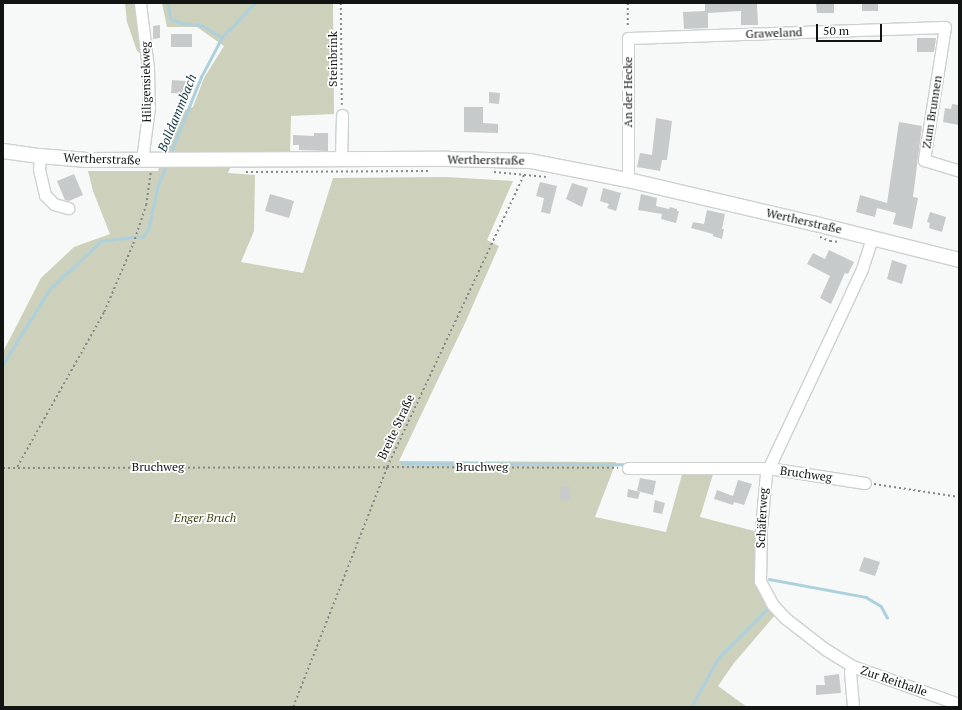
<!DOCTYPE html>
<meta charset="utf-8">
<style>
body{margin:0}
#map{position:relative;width:962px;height:710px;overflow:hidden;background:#f6f9f7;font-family:"PT Serif",serif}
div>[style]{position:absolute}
.green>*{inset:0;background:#cdd0ba}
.stream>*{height:2.5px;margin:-1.25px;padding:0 1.25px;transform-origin:1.25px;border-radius:1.25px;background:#acd1dd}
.building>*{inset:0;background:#c6caca}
.path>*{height:1.5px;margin-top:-0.75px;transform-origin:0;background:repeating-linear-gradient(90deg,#868887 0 2px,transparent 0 5px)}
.roads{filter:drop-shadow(1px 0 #cdd1cf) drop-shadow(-1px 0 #cdd1cf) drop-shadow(0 1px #cdd1cf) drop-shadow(0 -1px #cdd1cf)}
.minor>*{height:11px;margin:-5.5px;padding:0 5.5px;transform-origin:5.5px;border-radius:5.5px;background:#fff}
.major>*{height:14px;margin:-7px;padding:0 7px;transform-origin:7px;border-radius:7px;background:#fff}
span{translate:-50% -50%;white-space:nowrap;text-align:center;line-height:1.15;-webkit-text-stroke:3.5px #fff;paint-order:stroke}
.street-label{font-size:12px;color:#121313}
.park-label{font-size:12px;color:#3d410b;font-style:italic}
.water-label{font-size:13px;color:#11343f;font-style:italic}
.frame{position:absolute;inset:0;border:4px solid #121313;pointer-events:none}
.scale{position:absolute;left:816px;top:24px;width:66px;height:18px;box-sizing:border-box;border:2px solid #121313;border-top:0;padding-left:5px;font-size:12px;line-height:14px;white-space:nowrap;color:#121313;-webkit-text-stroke:3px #fff;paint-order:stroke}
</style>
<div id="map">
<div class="green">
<i style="clip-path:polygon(125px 3px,136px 3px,143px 55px,137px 51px,127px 22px)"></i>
<i style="clip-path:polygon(162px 3px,333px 3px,334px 114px,291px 116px,290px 158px,235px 156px,228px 173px,255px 175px,254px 231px,241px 262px,303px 273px,333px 178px,446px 177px,513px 181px,487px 240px,499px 246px,465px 323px,399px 461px,616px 462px,595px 517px,666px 532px,683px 471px,714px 471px,700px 517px,758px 532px,755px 583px,776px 614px,734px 663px,718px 686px,747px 707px,3px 707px,3px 352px,41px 278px,74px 247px,110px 234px,93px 191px,88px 171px,158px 171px,163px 154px,185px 110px,193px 107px,204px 78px,224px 46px,197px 27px,167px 27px)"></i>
</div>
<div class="stream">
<i style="left:168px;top:3px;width:16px;rotate:79deg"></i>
<i style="left:171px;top:19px;width:12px;rotate:20deg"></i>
<i style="left:182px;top:23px;width:19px;rotate:6deg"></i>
<i style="left:201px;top:25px;width:24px;rotate:30deg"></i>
<i style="left:170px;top:154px;width:83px;rotate:-68.1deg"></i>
<i style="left:201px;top:77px;width:45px;rotate:-62.3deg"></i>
<i style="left:222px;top:37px;width:47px;rotate:-45.9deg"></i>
<i style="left:137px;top:237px;width:5px"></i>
<i style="left:142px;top:237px;width:9px;rotate:-49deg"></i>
<i style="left:148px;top:230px;width:46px;rotate:-77.5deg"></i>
<i style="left:158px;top:185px;width:22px;rotate:-68deg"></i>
<i style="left:3px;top:364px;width:87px;rotate:-58.1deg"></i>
<i style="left:49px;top:290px;width:71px;rotate:-43.3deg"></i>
<i style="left:101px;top:241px;width:32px;rotate:-7deg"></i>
<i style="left:402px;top:463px;width:226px;rotate:0.3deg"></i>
<i style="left:769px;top:579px;width:99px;rotate:10.5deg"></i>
<i style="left:866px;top:597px;width:17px;rotate:31deg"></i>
<i style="left:881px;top:606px;width:13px;rotate:61deg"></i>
<i style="left:691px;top:707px;width:57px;rotate:-60.8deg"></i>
<i style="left:719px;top:657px;width:72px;rotate:-45deg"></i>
</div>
<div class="building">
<i style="clip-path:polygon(705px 3px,757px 3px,758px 25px,741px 25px,741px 11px,708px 13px,708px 28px,684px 29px,683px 12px,705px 11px)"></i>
<i style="clip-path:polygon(816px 3px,834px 3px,834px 13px,817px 13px)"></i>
<i style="clip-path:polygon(862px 3px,878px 3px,878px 11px,862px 11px)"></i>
<i style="clip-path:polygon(160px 25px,160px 38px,153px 39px,153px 26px)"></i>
<i style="clip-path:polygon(171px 34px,192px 34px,192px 47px,171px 47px)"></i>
<i style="clip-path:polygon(917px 38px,936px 38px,934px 52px,917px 52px)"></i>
<i style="clip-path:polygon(172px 80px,186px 81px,186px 94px,171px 93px)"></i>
<i style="clip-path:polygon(489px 92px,500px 93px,499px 104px,489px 103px)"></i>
<i style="clip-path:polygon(952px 104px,959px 105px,959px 125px,943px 122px,945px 108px,951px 109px)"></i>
<i style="clip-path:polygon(464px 107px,483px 107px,483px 123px,498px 124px,498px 133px,464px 132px)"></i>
<i style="clip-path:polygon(656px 118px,672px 121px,667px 160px,662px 160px,660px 171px,637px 167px,640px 153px,652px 155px)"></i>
<i style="clip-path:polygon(899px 122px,922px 126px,913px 197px,918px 198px,912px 229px,893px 224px,896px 213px,877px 208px,875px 217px,856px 212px,860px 195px,887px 203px)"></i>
<i style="clip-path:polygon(314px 133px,328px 133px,328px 151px,299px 150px,299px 145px,293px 145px,293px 135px,314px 136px)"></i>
<i style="clip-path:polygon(74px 174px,83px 195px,69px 201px,65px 200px,57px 181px)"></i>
<i style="clip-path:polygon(540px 182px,557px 186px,550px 214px,541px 212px,544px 198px,536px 196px)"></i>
<i style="clip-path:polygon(572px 183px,588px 188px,582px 207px,566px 199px)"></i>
<i style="clip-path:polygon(603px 188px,621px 193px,616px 211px,607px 208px,609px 204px,600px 201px)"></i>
<i style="clip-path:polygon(270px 194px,294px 201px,289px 218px,265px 211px)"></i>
<i style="clip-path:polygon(641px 194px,657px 198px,656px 206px,669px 209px,670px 207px,677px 209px,677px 211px,679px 211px,676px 223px,661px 219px,662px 214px,638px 210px)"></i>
<i style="clip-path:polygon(707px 210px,725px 214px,722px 229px,724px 229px,722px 239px,713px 236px,713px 234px,691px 228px,693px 222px,704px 224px)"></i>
<i style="clip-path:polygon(930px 212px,946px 217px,942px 232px,929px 228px,930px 223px,927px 222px)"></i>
<i style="clip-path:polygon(829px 250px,854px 262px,848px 274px,845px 273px,831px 304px,820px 298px,830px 276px,807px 264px,813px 253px,825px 259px)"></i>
<i style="clip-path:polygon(892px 260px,907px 265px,902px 284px,887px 279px)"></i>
<i style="clip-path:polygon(640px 478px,656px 481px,653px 495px,637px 491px)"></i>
<i style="clip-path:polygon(738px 480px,752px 484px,744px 505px,734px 502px,733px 505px,714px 499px,717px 490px,733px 496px)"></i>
<i style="clip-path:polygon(561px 486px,570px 487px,569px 500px,560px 500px)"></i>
<i style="clip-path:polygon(628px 489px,640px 492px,638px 499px,627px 497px)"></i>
<i style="clip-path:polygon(655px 500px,665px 503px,662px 514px,653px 512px)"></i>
<i style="clip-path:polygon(864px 557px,880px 562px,875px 576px,859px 571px)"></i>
<i style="clip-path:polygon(839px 674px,841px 693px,816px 695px,816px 685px,825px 685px,824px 676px)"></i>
</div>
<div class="path">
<i style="left:341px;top:3px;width:102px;rotate:89.4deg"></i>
<i style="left:628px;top:3px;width:25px;rotate:90deg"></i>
<i style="left:246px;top:172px;width:183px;rotate:-0.3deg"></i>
<i style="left:494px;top:172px;width:52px;rotate:5.5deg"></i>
<i style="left:820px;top:237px;width:11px;rotate:22deg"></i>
<i style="left:830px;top:241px;width:9px;rotate:6deg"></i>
<i style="left:17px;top:467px;width:178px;rotate:-60.7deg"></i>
<i style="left:104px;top:312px;width:74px;rotate:-66.9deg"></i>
<i style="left:133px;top:244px;width:41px;rotate:-71.6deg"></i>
<i style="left:146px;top:205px;width:35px;rotate:-82deg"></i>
<i style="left:3px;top:468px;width:384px;rotate:-0.1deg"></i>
<i style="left:387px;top:467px;width:231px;rotate:0.2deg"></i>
<i style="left:874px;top:484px;width:86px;rotate:8.7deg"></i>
<i style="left:293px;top:707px;width:258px;rotate:-68.6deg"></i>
<i style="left:387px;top:467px;width:323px;rotate:-64.9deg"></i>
</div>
<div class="roads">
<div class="minor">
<i style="left:140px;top:3px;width:65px;rotate:83deg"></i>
<i style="left:148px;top:68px;width:39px;rotate:89deg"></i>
<i style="left:149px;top:107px;width:53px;rotate:97.5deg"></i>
<i style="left:40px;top:156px;width:13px;rotate:94deg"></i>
<i style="left:39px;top:169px;width:27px;rotate:77deg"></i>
<i style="left:45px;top:195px;width:13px;rotate:45deg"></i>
<i style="left:54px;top:204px;width:15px;rotate:16deg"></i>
<i style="left:341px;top:160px;width:45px;rotate:-88.7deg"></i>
<i style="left:628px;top:180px;width:142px;rotate:-90deg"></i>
<i style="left:628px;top:38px;width:317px;rotate:-2deg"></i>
<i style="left:945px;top:27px;width:135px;rotate:99deg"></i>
<i style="left:924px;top:160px;width:37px;rotate:17deg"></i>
<i style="left:872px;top:238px;width:33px;rotate:108deg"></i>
<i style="left:862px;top:269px;width:26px;rotate:115deg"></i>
<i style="left:851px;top:293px;width:200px;rotate:115.2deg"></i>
<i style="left:766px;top:474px;width:54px;rotate:95.3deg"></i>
<i style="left:761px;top:528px;width:53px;rotate:91.1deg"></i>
<i style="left:760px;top:581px;width:26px;rotate:62deg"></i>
<i style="left:772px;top:604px;width:19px;rotate:47deg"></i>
<i style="left:785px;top:618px;width:51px;rotate:37.8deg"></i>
<i style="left:825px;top:649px;width:32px;rotate:32deg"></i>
<i style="left:852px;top:666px;width:114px;rotate:19.6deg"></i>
<i style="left:628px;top:468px;width:140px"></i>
<i style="left:768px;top:468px;width:98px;rotate:8.8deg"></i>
<i style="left:852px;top:666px;width:6px;rotate:108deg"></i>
<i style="left:850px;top:672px;width:35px;rotate:85deg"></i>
</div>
<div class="major">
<i style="left:3px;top:151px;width:37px;rotate:8deg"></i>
<i style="left:40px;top:156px;width:47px;rotate:4.9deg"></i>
<i style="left:87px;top:160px;width:362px;rotate:-0.2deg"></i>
<i style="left:449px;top:159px;width:81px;rotate:1.4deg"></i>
<i style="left:530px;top:161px;width:100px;rotate:11deg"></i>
<i style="left:628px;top:180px;width:193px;rotate:13.2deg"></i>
<i style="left:816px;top:224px;width:147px;rotate:14.1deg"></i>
</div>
</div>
<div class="street-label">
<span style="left:774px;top:33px;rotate:-2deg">Graweland</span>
<span style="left:333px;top:59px;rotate:-90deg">Steinbrink</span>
<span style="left:146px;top:82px;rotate:-91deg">Hiligensiekweg</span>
<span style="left:628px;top:92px;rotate:-90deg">An der Hecke</span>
<span style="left:932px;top:112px;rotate:-81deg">Zum Brunnen</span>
<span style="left:102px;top:159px;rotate:2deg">Wertherstraße</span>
<span style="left:486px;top:160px;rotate:1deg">Wertherstraße</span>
<span style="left:804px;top:221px;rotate:13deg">Wertherstraße</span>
<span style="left:396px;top:427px;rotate:-65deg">Breite Straße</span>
<span style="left:158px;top:467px">Bruchweg</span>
<span style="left:482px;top:467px">Bruchweg</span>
<span style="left:806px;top:474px;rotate:8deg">Bruchweg</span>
<span style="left:762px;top:518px;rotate:-87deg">Schäferweg</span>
<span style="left:894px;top:681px;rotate:19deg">Zur Reithalle</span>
</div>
<div class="park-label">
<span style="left:205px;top:518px">Enger Bruch</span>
</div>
<div class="water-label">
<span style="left:177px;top:113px;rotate:-68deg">Bolldammbach</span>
</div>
<div class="frame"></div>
<div class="scale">50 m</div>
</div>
